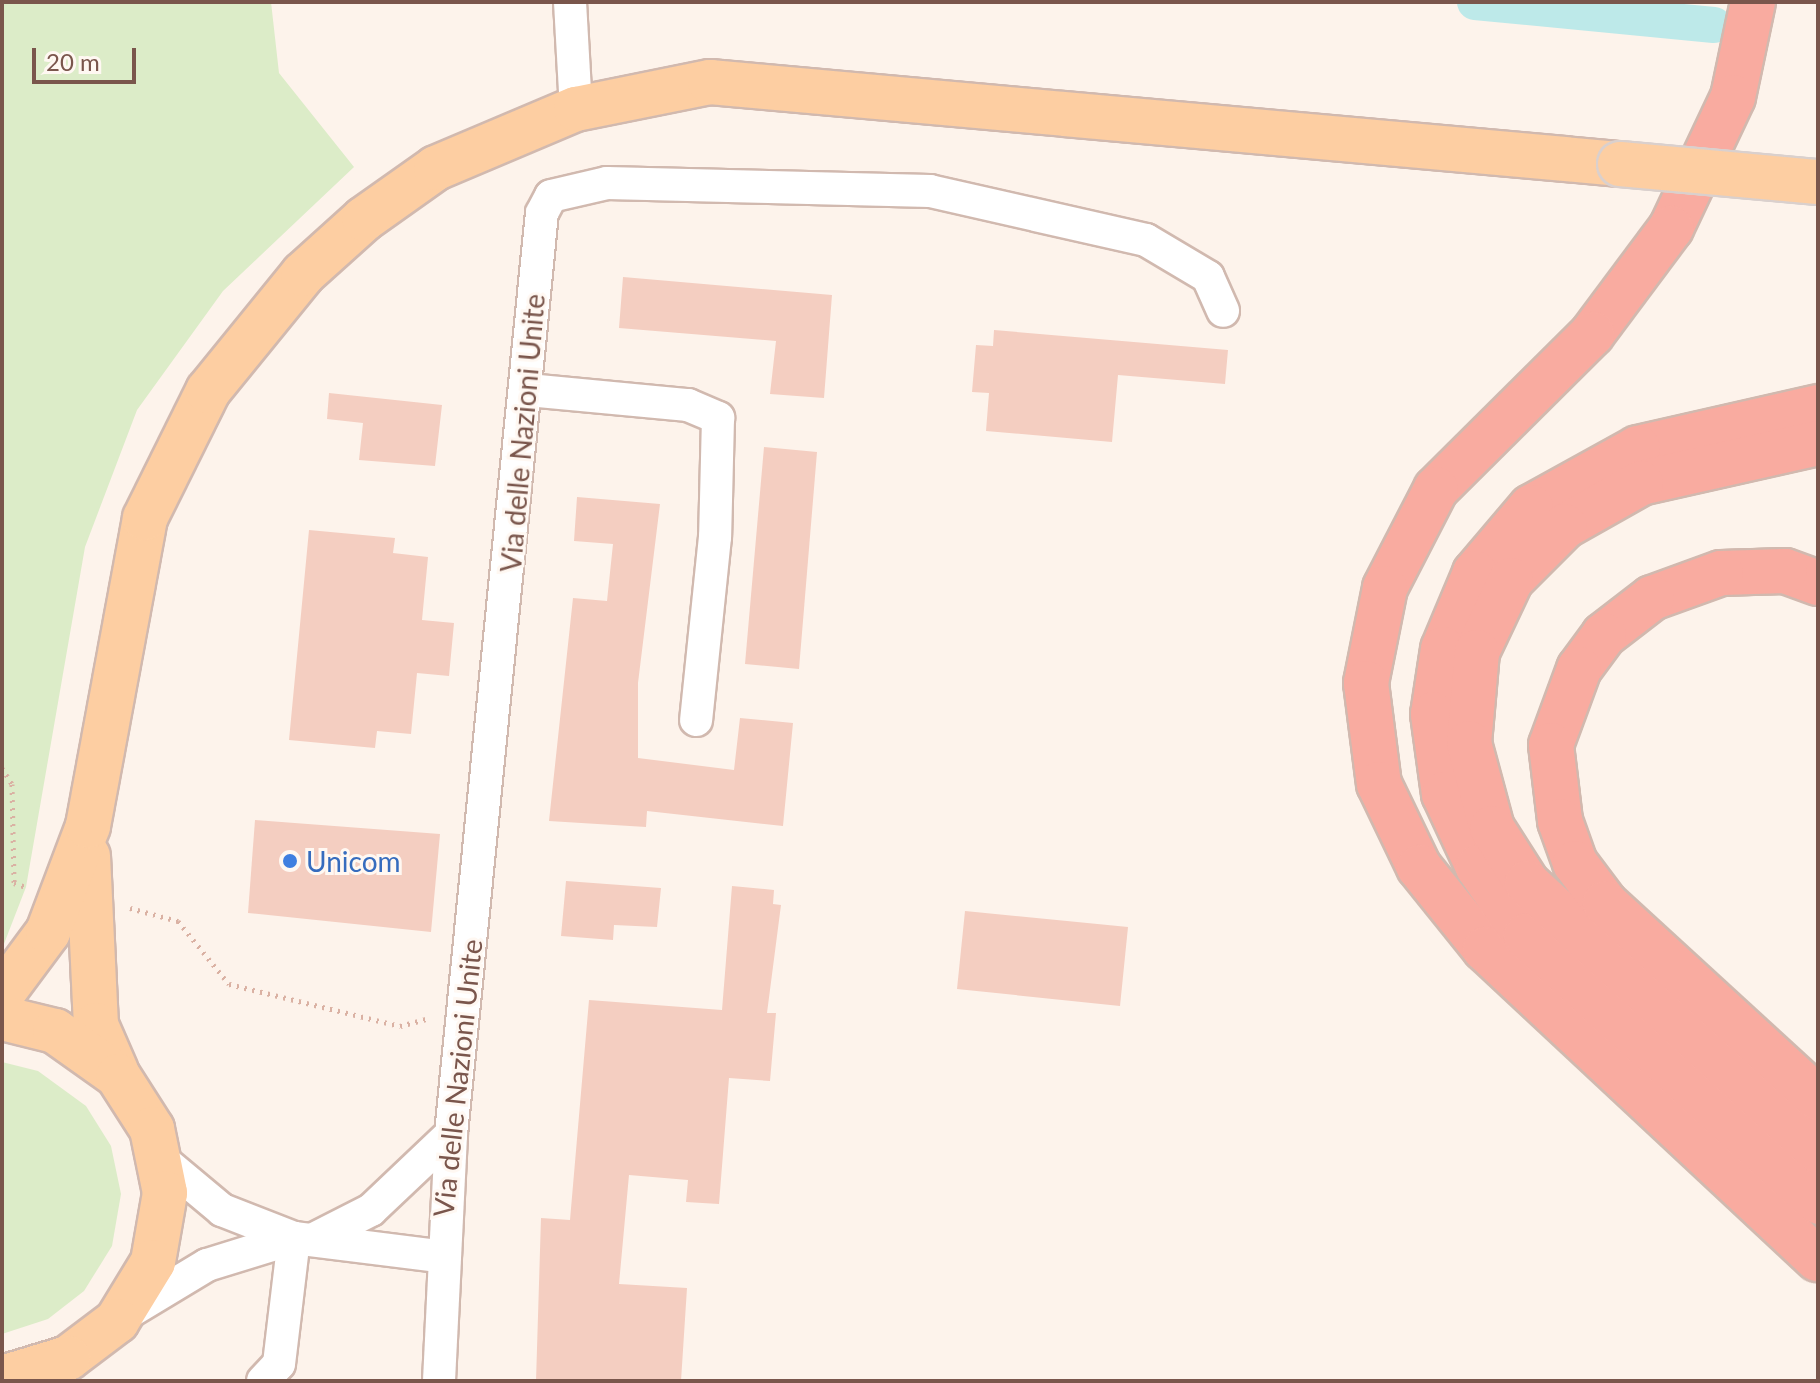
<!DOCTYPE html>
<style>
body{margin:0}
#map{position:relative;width:1820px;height:1383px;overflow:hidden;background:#fdf3eb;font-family:Lato,sans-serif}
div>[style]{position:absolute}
.green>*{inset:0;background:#dcecc8}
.canal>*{height:36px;margin:-18px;padding:0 18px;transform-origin:18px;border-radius:18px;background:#bde9e9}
.building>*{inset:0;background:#f4cec1}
.path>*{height:5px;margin-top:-2.5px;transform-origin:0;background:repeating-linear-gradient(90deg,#dab1a3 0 2px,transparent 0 8px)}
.roads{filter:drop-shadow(2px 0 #d1b9af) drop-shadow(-2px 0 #d1b9af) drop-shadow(0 2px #d1b9af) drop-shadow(0 -2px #d1b9af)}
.minor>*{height:32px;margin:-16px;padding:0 16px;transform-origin:16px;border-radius:16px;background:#fff}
.primary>*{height:44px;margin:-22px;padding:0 22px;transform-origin:22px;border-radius:22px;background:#fdcea2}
.motorway>*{height:44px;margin:-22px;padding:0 22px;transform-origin:22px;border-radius:22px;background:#f9aba0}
.bridges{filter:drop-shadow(2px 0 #dad0cd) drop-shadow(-2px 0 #dad0cd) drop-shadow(0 2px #dad0cd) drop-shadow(0 -2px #dad0cd)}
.primary-bridge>*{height:44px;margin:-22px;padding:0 22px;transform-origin:22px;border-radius:22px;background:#fdcea2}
.dots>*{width:22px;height:22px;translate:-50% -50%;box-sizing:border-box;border:4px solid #fff8f2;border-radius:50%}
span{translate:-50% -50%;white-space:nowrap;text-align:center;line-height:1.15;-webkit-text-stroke:6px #fff8f2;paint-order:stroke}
.street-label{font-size:28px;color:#7a564c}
.shop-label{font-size:28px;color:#366cbe}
.left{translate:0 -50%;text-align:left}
.frame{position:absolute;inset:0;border:4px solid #7a564c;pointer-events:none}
.scale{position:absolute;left:32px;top:48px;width:104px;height:36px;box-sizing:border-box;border:4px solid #7a564c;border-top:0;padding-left:10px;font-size:24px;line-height:28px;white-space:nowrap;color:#7a564c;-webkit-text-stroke:6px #fff8f2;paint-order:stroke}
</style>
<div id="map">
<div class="green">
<i style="clip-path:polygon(2px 2px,271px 2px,279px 73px,354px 167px,223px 291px,137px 410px,85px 547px,26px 887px,2px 949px)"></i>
<i style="clip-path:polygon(2px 1062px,38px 1071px,86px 1106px,111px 1146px,121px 1194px,112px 1246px,84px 1291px,48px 1319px,2px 1334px)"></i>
</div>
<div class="canal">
<i style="left:1475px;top:2px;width:240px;rotate:5.5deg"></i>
</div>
<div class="building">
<i style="clip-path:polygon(623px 277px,832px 295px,824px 398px,770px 394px,776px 341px,619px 328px)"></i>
<i style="clip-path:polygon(994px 330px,1228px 350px,1225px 384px,1118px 375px,1112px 442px,986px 431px,989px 393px,972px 392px,976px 345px,993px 346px)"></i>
<i style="clip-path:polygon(329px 393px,442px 405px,435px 466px,359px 460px,363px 423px,327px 419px)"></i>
<i style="clip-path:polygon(764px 447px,817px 452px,799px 669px,745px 664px)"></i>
<i style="clip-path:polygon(577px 497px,660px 504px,638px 683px,638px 758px,734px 770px,740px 718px,793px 723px,783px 826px,647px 811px,646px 827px,549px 821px,573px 598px,607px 601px,613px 544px,574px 541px)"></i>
<i style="clip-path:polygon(309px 530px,395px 538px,393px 553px,428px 557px,422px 620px,454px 623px,449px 676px,417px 673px,411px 734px,377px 731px,375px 748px,289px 740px)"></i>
<i style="clip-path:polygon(255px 820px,440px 834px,431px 932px,248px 913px)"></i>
<i style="clip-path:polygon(566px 881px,661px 888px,657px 927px,614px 925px,613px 940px,561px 936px)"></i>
<i style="clip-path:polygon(732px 886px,774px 890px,773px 904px,781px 905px,767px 1013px,776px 1013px,770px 1081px,729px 1078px,719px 1204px,686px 1202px,688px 1180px,629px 1175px,619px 1284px,687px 1288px,681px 1381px,536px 1381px,541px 1218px,570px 1220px,589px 1000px,722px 1010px)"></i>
<i style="clip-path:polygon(965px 911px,1128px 927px,1120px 1006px,957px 989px)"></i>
</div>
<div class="path">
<i style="left:2px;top:768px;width:19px;rotate:58deg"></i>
<i style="left:12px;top:784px;width:99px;rotate:88.8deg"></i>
<i style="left:14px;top:883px;width:13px;rotate:18deg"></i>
<i style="left:130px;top:908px;width:50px;rotate:15.2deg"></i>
<i style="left:178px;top:921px;width:81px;rotate:51deg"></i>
<i style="left:229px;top:984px;width:176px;rotate:13.8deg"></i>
<i style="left:400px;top:1026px;width:30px;rotate:-15deg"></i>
</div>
<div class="roads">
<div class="minor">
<i style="left:570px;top:2px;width:107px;rotate:86.8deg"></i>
<i style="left:528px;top:390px;width:161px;rotate:5.4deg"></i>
<i style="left:688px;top:405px;width:33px;rotate:23deg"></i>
<i style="left:718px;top:418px;width:119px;rotate:91.4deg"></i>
<i style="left:715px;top:537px;width:184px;rotate:95.9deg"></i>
<i style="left:161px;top:1159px;width:80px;rotate:39.9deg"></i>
<i style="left:222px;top:1210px;width:77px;rotate:21.3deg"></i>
<i style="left:314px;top:1239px;width:64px;rotate:-27deg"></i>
<i style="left:371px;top:1210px;width:110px;rotate:-43.5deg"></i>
<i style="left:129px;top:1312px;width:91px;rotate:-31.1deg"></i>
<i style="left:207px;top:1265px;width:91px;rotate:-17.2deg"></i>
<i style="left:294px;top:1238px;width:146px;rotate:7.1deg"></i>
<i style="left:263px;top:1381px;width:23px;rotate:-47deg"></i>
<i style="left:279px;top:1364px;width:127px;rotate:-83.2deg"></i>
<i style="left:439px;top:1381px;width:247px;rotate:-87.2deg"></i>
<i style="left:451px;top:1134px;width:925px;rotate:-84.36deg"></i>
<i style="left:542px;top:213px;width:19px;rotate:-62deg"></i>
<i style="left:551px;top:196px;width:57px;rotate:-13.1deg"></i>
<i style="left:607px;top:183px;width:323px;rotate:1.4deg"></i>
<i style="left:930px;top:191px;width:221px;rotate:12.8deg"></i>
<i style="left:1146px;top:240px;width:72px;rotate:30.8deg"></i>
<i style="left:1208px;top:277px;width:37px;rotate:66deg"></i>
</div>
<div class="primary">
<i style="left:88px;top:856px;width:169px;rotate:87.3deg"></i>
<i style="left:96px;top:1025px;width:50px;rotate:66.5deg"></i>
<i style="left:2px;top:994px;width:77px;rotate:-53.4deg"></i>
<i style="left:48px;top:932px;width:113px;rotate:-69.3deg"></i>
<i style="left:88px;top:826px;width:313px;rotate:-79.5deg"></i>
<i style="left:145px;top:518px;width:142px;rotate:-63.6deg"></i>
<i style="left:208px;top:391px;width:151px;rotate:-50.9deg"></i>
<i style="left:303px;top:274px;width:82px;rotate:-42deg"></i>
<i style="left:364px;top:219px;width:88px;rotate:-35.3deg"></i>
<i style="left:436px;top:168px;width:152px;rotate:-22.9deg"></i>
<i style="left:576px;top:109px;width:137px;rotate:-11.4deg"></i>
<i style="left:710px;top:82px;width:914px;rotate:5.15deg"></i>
<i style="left:2px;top:1018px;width:55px;rotate:13.8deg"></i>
<i style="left:55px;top:1031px;width:77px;rotate:35.5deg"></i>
<i style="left:118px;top:1076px;width:63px;rotate:57.3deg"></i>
<i style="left:152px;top:1129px;width:65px;rotate:78.5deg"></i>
<i style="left:165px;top:1193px;width:70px;rotate:99.9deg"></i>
<i style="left:153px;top:1262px;width:69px;rotate:121.4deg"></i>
<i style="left:117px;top:1321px;width:61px;rotate:142.9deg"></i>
<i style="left:68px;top:1358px;width:69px;rotate:163.1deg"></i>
</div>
<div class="motorway">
<i style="left:1753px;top:2px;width:97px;rotate:101.9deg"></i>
<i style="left:1733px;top:97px;width:145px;rotate:115.3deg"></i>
<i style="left:1671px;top:228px;width:132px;rotate:126.7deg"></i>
<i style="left:1592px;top:334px;width:220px;rotate:135.2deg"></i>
<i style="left:1436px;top:489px;width:111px;rotate:117.3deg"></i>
<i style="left:1385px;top:588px;width:97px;rotate:101.3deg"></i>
<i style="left:1366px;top:683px;width:102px;rotate:82.7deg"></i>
<i style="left:1379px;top:784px;width:92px;rotate:64.3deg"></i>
<i style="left:1419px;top:867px;width:105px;rotate:51.2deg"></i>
<i style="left:1485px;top:949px;width:455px;rotate:43deg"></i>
<i style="left:1818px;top:407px;width:185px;rotate:167.2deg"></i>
<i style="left:1638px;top:448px;width:122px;rotate:151.1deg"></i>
<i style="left:1531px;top:507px;width:87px;rotate:130.3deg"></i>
<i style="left:1475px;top:573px;width:82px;rotate:112.8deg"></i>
<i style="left:1443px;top:649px;width:66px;rotate:98.7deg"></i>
<i style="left:1433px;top:714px;width:81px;rotate:82.2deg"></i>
<i style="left:1444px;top:794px;width:81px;rotate:65deg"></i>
<i style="left:1478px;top:867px;width:84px;rotate:55.2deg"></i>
<i style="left:1526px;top:936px;width:395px;rotate:42.3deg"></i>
<i style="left:1818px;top:443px;width:181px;rotate:167.3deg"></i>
<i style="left:1641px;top:483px;width:87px;rotate:150.5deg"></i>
<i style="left:1565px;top:526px;width:76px;rotate:135deg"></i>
<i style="left:1511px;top:580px;width:80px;rotate:115.3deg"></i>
<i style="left:1477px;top:652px;width:91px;rotate:95deg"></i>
<i style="left:1469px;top:743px;width:88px;rotate:74.9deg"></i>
<i style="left:1492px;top:828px;width:65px;rotate:57.5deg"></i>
<i style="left:1527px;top:883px;width:396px;rotate:42.6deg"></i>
<i style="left:1818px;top:583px;width:35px;rotate:-160deg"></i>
<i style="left:1785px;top:571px;width:64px;rotate:178.2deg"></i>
<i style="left:1721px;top:573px;width:73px;rotate:160.1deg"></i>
<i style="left:1652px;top:598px;width:61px;rotate:142.4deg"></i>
<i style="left:1604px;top:635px;width:42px;rotate:126.3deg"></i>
<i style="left:1579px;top:669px;width:81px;rotate:110.2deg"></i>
<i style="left:1551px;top:745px;width:77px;rotate:83.2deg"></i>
<i style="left:1560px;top:821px;width:45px;rotate:70.3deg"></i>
<i style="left:1575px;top:863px;width:50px;rotate:53.1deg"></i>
<i style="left:1605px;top:903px;width:289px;rotate:42.5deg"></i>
</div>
</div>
<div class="bridges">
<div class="primary-bridge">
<i style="left:1620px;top:164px;width:199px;rotate:5.2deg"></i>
</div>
</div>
<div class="dots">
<i style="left:290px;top:861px;background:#3f7fe0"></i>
</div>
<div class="street-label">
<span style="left:522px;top:433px;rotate:-85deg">Via delle Nazioni Unite</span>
<span style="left:457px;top:1078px;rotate:-84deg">Via delle Nazioni Unite</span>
</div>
<div class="shop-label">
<span class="left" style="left:306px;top:861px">Unicom</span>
</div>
<div class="frame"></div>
<div class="scale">20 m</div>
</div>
